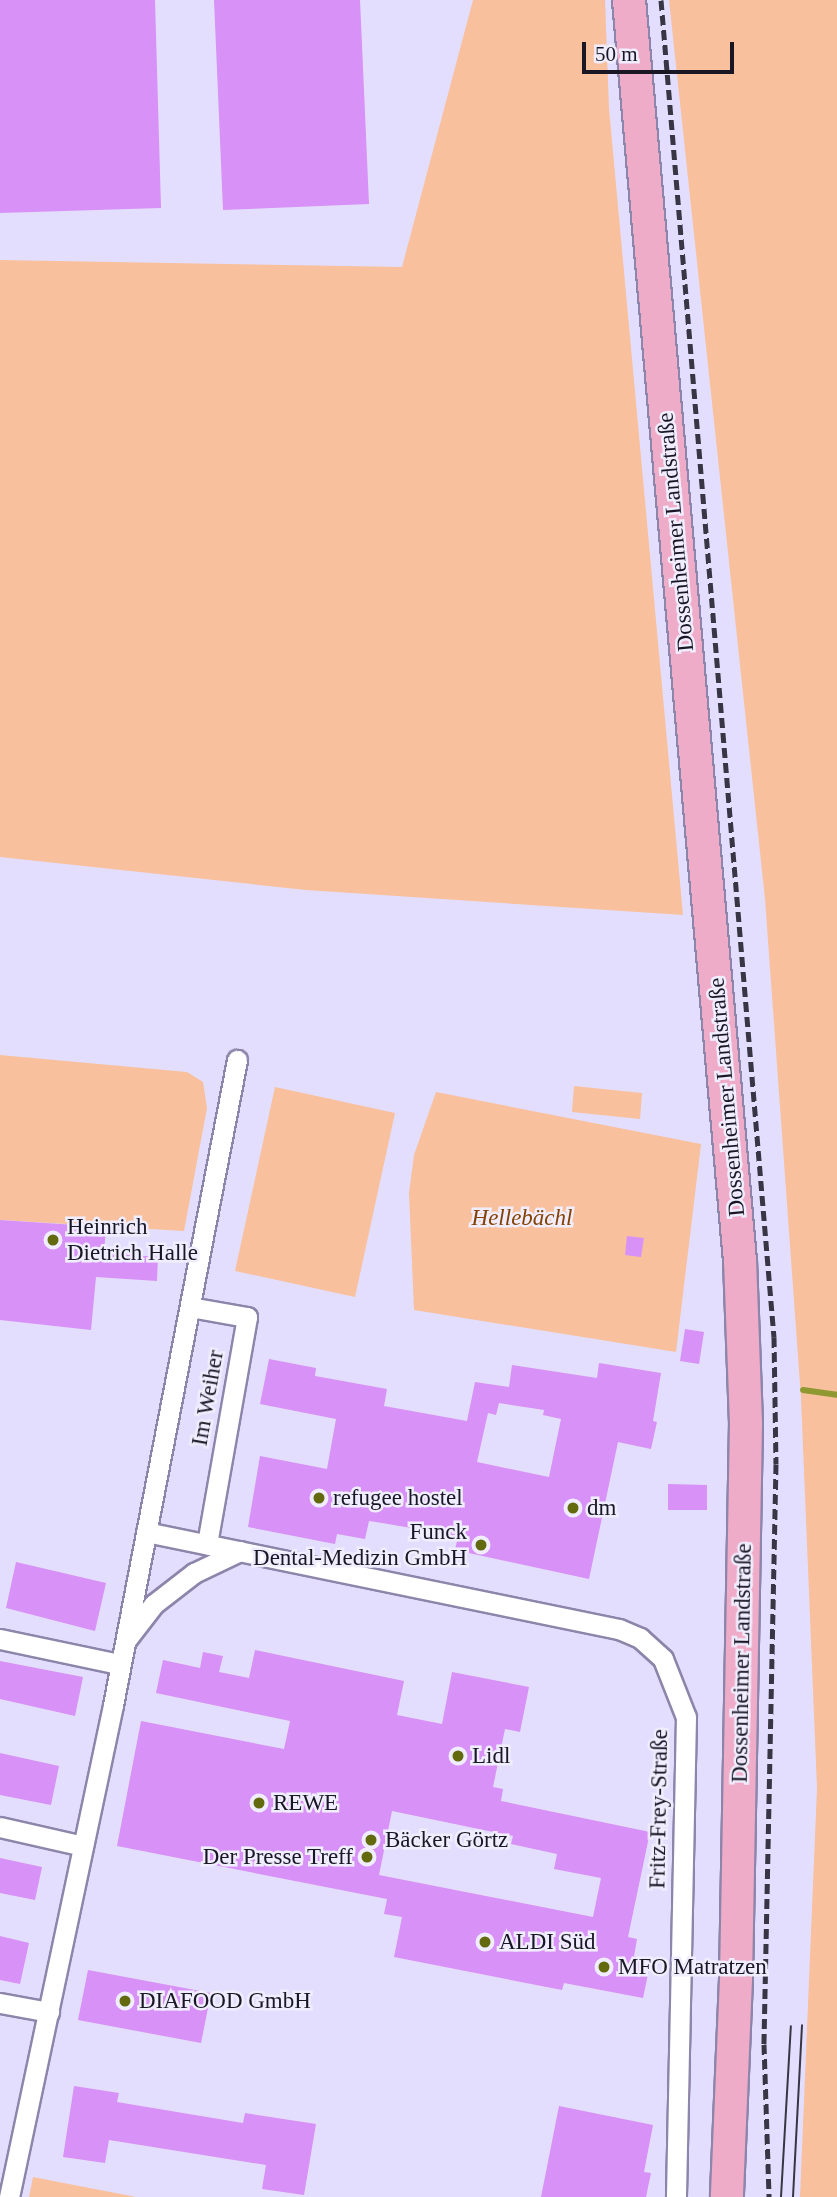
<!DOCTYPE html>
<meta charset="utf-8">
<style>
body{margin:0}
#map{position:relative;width:837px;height:2197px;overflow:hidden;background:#e4defe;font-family:Georgia,serif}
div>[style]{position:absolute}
.green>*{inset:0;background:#f8c09c}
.stream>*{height:6px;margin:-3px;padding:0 3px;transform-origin:3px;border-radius:3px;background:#909931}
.building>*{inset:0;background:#d791f7}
.roads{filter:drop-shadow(2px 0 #8d85aa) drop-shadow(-2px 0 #8d85aa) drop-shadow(0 2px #8d85aa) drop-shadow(0 -2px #8d85aa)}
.street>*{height:19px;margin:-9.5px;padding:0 9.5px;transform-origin:9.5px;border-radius:9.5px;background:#fff}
.primary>*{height:32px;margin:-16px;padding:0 16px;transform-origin:16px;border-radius:16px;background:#efacc8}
.tram>*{height:2px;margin:-1px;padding:0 1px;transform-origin:1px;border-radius:1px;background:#383545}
.rail>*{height:5px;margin-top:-2.5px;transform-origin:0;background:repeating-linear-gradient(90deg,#383545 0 10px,transparent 0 15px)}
.dots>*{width:19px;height:19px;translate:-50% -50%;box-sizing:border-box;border:4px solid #f0edfe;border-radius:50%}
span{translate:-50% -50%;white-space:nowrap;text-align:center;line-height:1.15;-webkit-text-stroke:5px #f0edfe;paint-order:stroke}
.street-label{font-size:23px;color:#1a1725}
.park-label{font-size:23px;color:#854100;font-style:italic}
.poi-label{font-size:23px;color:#1a1725}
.left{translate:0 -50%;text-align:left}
.right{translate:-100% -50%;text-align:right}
.scale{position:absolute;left:582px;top:42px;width:152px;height:32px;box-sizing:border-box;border:4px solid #1a1725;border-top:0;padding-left:9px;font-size:21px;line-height:24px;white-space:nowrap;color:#1a1725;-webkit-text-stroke:5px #f0edfe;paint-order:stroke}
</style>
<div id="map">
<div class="green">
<i style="clip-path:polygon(473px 0,605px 0,609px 108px,683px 915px,306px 890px,0 857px,0 260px,402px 267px)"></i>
<i style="clip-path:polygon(669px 0,837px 0,837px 2197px,800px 2197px,817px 1788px,801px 1398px,765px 899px)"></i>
<i style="clip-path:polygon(0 1055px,187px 1072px,203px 1082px,207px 1108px,184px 1231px,0 1220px)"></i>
<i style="clip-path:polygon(574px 1086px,642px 1093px,640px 1119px,572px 1112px)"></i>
<i style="clip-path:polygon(275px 1087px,395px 1113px,355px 1297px,235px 1271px)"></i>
<i style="clip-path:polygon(436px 1092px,701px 1144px,676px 1352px,414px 1310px,409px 1193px,414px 1155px)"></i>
<i style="clip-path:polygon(33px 2177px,136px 2197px,29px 2197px)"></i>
</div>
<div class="stream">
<i style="left:803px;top:1390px;width:34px;rotate:8deg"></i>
</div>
<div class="building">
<i style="clip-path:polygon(0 0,155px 0,161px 208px,0 213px)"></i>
<i style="clip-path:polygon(214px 0,360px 0,369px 204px,223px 210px)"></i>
<i style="clip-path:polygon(0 1220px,106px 1227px,104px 1253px,158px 1257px,157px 1281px,96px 1277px,91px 1330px,0 1320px)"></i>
<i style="clip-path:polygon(627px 1236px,644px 1238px,641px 1257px,625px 1255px)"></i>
<i style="clip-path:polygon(685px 1329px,704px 1332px,699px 1364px,680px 1361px)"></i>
<i style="clip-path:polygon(evenodd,269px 1359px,316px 1368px,315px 1376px,387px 1389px,384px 1406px,467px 1421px,475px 1382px,509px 1387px,512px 1365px,597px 1378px,599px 1363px,661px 1373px,653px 1421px,657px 1422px,651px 1449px,618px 1442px,589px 1579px,455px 1550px,458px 1536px,382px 1523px,369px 1521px,365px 1539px,337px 1534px,335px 1544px,248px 1527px,260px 1456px,327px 1469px,336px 1419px,260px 1404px,269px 1359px,499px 1403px,544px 1410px,543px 1415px,561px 1419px,549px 1477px,477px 1462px,488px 1413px,496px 1415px,499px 1403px)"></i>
<i style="clip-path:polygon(668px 1484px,707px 1485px,707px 1510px,668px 1510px)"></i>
<i style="clip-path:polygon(16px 1562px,106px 1583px,95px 1631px,6px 1608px)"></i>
<i style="clip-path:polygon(evenodd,255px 1650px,404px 1681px,397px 1715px,442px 1724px,452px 1672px,529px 1687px,520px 1732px,505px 1729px,493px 1787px,503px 1789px,501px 1801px,650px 1832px,628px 1937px,637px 1939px,634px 1956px,651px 1960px,643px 1998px,564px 1983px,562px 1990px,394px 1957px,402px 1917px,384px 1914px,387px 1899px,117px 1846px,141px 1721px,284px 1749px,290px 1721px,156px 1693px,163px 1660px,200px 1668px,203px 1652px,223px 1656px,219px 1672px,249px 1678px,255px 1650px,392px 1811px,513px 1836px,511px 1844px,557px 1854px,554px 1869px,601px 1878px,593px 1917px,379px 1875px,392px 1811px)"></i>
<i style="clip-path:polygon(0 1661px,83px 1677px,75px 1716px,0 1699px)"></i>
<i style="clip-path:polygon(0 1753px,59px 1766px,51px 1805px,0 1795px)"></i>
<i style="clip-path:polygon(0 1858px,42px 1867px,35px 1900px,0 1893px)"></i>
<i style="clip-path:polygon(0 1936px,29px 1943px,20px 1984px,0 1980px)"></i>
<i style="clip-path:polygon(88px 1970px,211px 1993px,201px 2043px,78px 2020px)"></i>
<i style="clip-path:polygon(74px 2086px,119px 2093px,117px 2102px,243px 2123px,245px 2113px,316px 2124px,304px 2195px,262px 2189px,266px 2165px,109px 2140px,105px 2163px,63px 2157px)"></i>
<i style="clip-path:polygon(559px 2106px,653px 2125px,644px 2172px,651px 2173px,646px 2197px,541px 2197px)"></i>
</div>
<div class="roads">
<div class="street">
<i style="left:190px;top:1307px;width:58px;rotate:10deg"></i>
<i style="left:247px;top:1317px;width:231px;rotate:100deg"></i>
<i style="left:146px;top:1532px;width:483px;rotate:11.6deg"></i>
<i style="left:619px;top:1629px;width:23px;rotate:23deg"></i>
<i style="left:640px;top:1638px;width:31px;rotate:42deg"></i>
<i style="left:663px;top:1659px;width:62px;rotate:68.4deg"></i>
<i style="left:686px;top:1717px;width:480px;rotate:91.2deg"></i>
<i style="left:0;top:1639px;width:122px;rotate:11.9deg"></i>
<i style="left:127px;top:1639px;width:44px;rotate:-52.4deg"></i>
<i style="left:154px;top:1604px;width:51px;rotate:-37.8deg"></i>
<i style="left:194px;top:1573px;width:51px;rotate:-25.6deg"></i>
<i style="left:0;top:1827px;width:85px;rotate:12.9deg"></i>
<i style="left:0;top:2003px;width:50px;rotate:10.4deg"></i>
<i style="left:9px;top:2197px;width:503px;rotate:-78.06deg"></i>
<i style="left:113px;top:1705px;width:657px;rotate:-79.12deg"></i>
</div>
<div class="primary">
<i style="left:629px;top:0;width:1265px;rotate:84.97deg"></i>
<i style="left:740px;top:1260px;width:163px;rotate:87.9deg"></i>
<i style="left:746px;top:1423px;width:556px;rotate:91.03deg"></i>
<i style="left:736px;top:1979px;width:218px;rotate:92.4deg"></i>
</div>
</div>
<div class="tram">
<i style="left:781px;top:2197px;width:171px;rotate:-86.7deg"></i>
<i style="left:793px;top:2197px;width:172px;rotate:-87deg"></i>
</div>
<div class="rail">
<i style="left:661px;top:0;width:1342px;rotate:85.17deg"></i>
<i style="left:774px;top:1337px;width:127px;rotate:89.1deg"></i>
<i style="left:776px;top:1464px;width:580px;rotate:91.19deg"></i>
<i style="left:764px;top:2044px;width:153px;rotate:88.1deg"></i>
</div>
<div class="dots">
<i style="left:53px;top:1240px;background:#636a0e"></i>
<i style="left:319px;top:1498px;background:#636a0e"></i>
<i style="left:573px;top:1508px;background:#636a0e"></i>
<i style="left:481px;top:1545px;background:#636a0e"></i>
<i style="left:458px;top:1756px;background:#636a0e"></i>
<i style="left:259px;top:1803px;background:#636a0e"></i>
<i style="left:371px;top:1840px;background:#636a0e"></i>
<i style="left:367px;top:1857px;background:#636a0e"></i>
<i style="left:485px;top:1942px;background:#636a0e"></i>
<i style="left:604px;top:1967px;background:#636a0e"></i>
<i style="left:125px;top:2001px;background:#636a0e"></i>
</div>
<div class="street-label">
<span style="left:676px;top:532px;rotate:-95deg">Dossenheimer Landstraße</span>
<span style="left:727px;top:1097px;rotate:-95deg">Dossenheimer Landstraße</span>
<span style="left:208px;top:1398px;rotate:-80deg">Im Weiher</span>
<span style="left:742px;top:1663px;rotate:-89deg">Dossenheimer Landstraße</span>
<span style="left:659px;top:1809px;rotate:-89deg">Fritz-Frey-Straße</span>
</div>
<div class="park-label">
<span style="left:522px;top:1218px">Hellebächl</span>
</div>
<div class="poi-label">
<span class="left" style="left:67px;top:1240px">Heinrich<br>Dietrich Halle</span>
<span class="left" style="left:333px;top:1498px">refugee hostel</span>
<span class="left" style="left:587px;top:1508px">dm</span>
<span class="right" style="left:467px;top:1545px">Funck<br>Dental-Medizin GmbH</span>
<span class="left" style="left:472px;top:1756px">Lidl</span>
<span class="left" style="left:273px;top:1803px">REWE</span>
<span class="left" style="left:385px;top:1840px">Bäcker Görtz</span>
<span class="right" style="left:353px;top:1857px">Der Presse Treff</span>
<span class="left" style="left:499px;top:1942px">ALDI Süd</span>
<span class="left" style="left:618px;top:1967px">MFO Matratzen</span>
<span class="left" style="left:139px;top:2001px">DIAFOOD GmbH</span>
</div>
<div class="scale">50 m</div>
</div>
